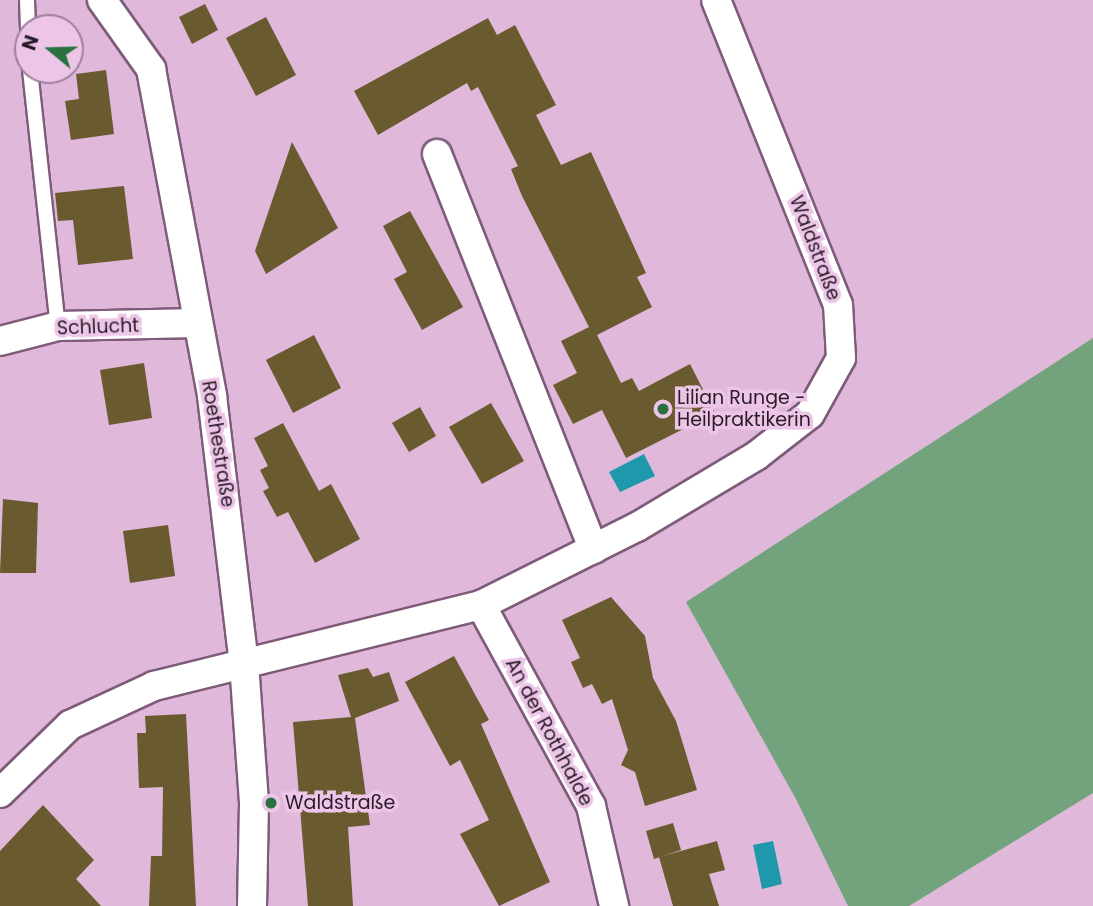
<!DOCTYPE html>
<meta charset="utf-8">
<style>
body{margin:0}
#map{position:relative;width:1093px;height:906px;overflow:hidden;background:#dfb8da;font-family:Poppins,sans-serif}
div>[style]{position:absolute}
.green>*{inset:0;background:#72a37c}
.water>*{inset:0;background:#1e98aa}
.building>*{inset:0;background:#695a2f}
.roads{filter:drop-shadow(2px 0 #7d5b79) drop-shadow(-2px 0 #7d5b79) drop-shadow(0 2px #7d5b79) drop-shadow(0 -2px #7d5b79)}
.service>*{height:14px;margin:-7px;padding:0 7px;transform-origin:7px;border-radius:7px;background:#fff}
.minor>*{height:28px;margin:-14px;padding:0 14px;transform-origin:14px;border-radius:14px;background:#fff}
.dots>*{width:19px;height:19px;translate:-50% -50%;box-sizing:border-box;border:4px solid #ecc5e7;border-radius:50%}
span{translate:-50% -50%;white-space:nowrap;text-align:center;line-height:1.15;-webkit-text-stroke:7px #ecc5e7;paint-order:stroke}
.street-label{font-size:19px;color:#291b28}
.poi-label{font-size:19px;color:#291b28}
.left{translate:0 -50%;text-align:left}
.north{position:absolute;left:14px;top:14px;width:70px;height:70px;box-sizing:border-box;background:#ecc5e7;border:2px solid #9e819b;border-radius:50%;rotate:289deg;font-size:19px;font-weight:700;line-height:28px;text-align:center;color:#291b28}
.north::after{content:'';display:block;margin:auto;width:24px;height:32px;background:#29713e;clip-path:polygon(50% 0,100% 100%,50% 72%,0 100%)}
</style>
<div id="map">
<div class="green">
<i style="clip-path:polygon(1093px 338px,1093px 793px,909px 906px,848px 906px,796px 799px,686px 602px)"></i>
</div>
<div class="water">
<i style="clip-path:polygon(644px 454px,655px 476px,620px 492px,609px 472px)"></i>
<i style="clip-path:polygon(773px 841px,782px 884px,762px 889px,753px 845px)"></i>
</div>
<div class="building">
<i style="clip-path:polygon(205px 4px,218px 30px,192px 44px,179px 17px)"></i>
<i style="clip-path:polygon(266px 17px,296px 75px,256px 96px,226px 38px)"></i>
<i style="clip-path:polygon(488px 18px,497px 35px,515px 25px,556px 105px,536px 115px,561px 165px,591px 152px,646px 273px,637px 277px,652px 307px,597px 335px,621px 383px,632px 378px,639px 391px,690px 364px,715px 413px,626px 458px,602px 410px,573px 424px,553px 385px,577px 373px,561px 341px,589px 327px,522px 196px,511px 169px,518px 166px,478px 87px,471px 91px,467px 83px,378px 135px,354px 91px)"></i>
<i style="clip-path:polygon(106px 70px,114px 134px,71px 140px,65px 101px,79px 99px,76px 74px)"></i>
<i style="clip-path:polygon(292px 142px,338px 228px,266px 274px,255px 251px)"></i>
<i style="clip-path:polygon(124px 186px,133px 259px,78px 265px,73px 220px,58px 221px,55px 193px)"></i>
<i style="clip-path:polygon(410px 211px,463px 307px,422px 330px,394px 279px,407px 272px,383px 226px)"></i>
<i style="clip-path:polygon(314px 335px,341px 388px,293px 413px,266px 360px)"></i>
<i style="clip-path:polygon(144px 363px,152px 418px,109px 425px,100px 370px)"></i>
<i style="clip-path:polygon(491px 403px,524px 461px,482px 484px,449px 427px)"></i>
<i style="clip-path:polygon(420px 407px,436px 436px,409px 452px,392px 423px)"></i>
<i style="clip-path:polygon(283px 423px,319px 491px,331px 484px,360px 539px,315px 563px,288px 512px,277px 517px,263px 491px,269px 488px,260px 470px,268px 466px,254px 438px)"></i>
<i style="clip-path:polygon(3px 499px,38px 503px,36px 573px,0 573px)"></i>
<i style="clip-path:polygon(168px 525px,175px 576px,130px 583px,123px 531px)"></i>
<i style="clip-path:polygon(611px 597px,645px 636px,653px 678px,676px 721px,697px 790px,645px 806px,635px 772px,621px 765px,628px 750px,612px 699px,602px 704px,592px 684px,583px 688px,571px 662px,580px 658px,562px 620px)"></i>
<i style="clip-path:polygon(454px 656px,489px 720px,481px 724px,550px 882px,499px 906px,460px 834px,489px 820px,460px 760px,450px 766px,405px 682px)"></i>
<i style="clip-path:polygon(368px 668px,373px 677px,389px 672px,399px 701px,355px 718px,370px 825px,348px 827px,353px 906px,308px 906px,293px 722px,351px 717px,338px 675px)"></i>
<i style="clip-path:polygon(186px 714px,196px 906px,149px 906px,151px 856px,162px 856px,163px 787px,139px 788px,137px 733px,146px 733px,145px 716px)"></i>
<i style="clip-path:polygon(43px 805px,94px 860px,76px 879px,101px 906px,0 906px,0 851px)"></i>
<i style="clip-path:polygon(673px 823px,681px 850px,654px 859px,646px 831px)"></i>
<i style="clip-path:polygon(717px 841px,725px 870px,709px 874px,719px 906px,673px 906px,659px 857px)"></i>
</div>
<div class="roads">
<div class="service">
<i style="left:27px;top:0;width:29px;rotate:88deg"></i>
<i style="left:30px;top:70px;width:258px;rotate:83.8deg"></i>
</div>
<div class="minor">
<i style="left:102px;top:0;width:85px;rotate:54.6deg"></i>
<i style="left:151px;top:69px;width:333px;rotate:79.4deg"></i>
<i style="left:212px;top:396px;width:269px;rotate:83.2deg"></i>
<i style="left:244px;top:663px;width:140px;rotate:85.9deg"></i>
<i style="left:254px;top:803px;width:103px;rotate:91.1deg"></i>
<i style="left:437px;top:154px;width:425px;rotate:68.4deg"></i>
<i style="left:0;top:341px;width:60px;rotate:-14.5deg"></i>
<i style="left:58px;top:326px;width:139px;rotate:-1.2deg"></i>
<i style="left:481px;top:605px;width:229px;rotate:61.3deg"></i>
<i style="left:591px;top:806px;width:103px;rotate:77deg"></i>
<i style="left:0;top:793px;width:98px;rotate:-44.2deg"></i>
<i style="left:70px;top:725px;width:93px;rotate:-24.9deg"></i>
<i style="left:154px;top:686px;width:337px;rotate:-13.9deg"></i>
<i style="left:481px;top:605px;width:174px;rotate:-26.6deg"></i>
<i style="left:637px;top:527px;width:139px;rotate:-30.8deg"></i>
<i style="left:756px;top:456px;width:68px;rotate:-37.9deg"></i>
<i style="left:810px;top:414px;width:64px;rotate:-61deg"></i>
<i style="left:841px;top:358px;width:53px;rotate:-93.2deg"></i>
<i style="left:838px;top:305px;width:328px;rotate:-111.8deg"></i>
</div>
</div>
<div class="dots">
<i style="left:663px;top:409px;background:#29713e"></i>
<i style="left:271px;top:803px;background:#29713e"></i>
</div>
<div class="street-label">
<span style="left:815px;top:248px;rotate:69deg">Waldstraße</span>
<span style="left:98px;top:327px;rotate:-2deg">Schlucht</span>
<span style="left:218px;top:444px;rotate:81deg">Roethestraße</span>
<span style="left:549px;top:732px;rotate:62deg">An der Rothhalde</span>
</div>
<div class="poi-label">
<span class="left" style="left:677px;top:409px">Lilian Runge -<br>Heilpraktikerin</span>
<span class="left" style="left:285px;top:803px">Waldstraße</span>
</div>
<div class="north">N</div>
</div>
